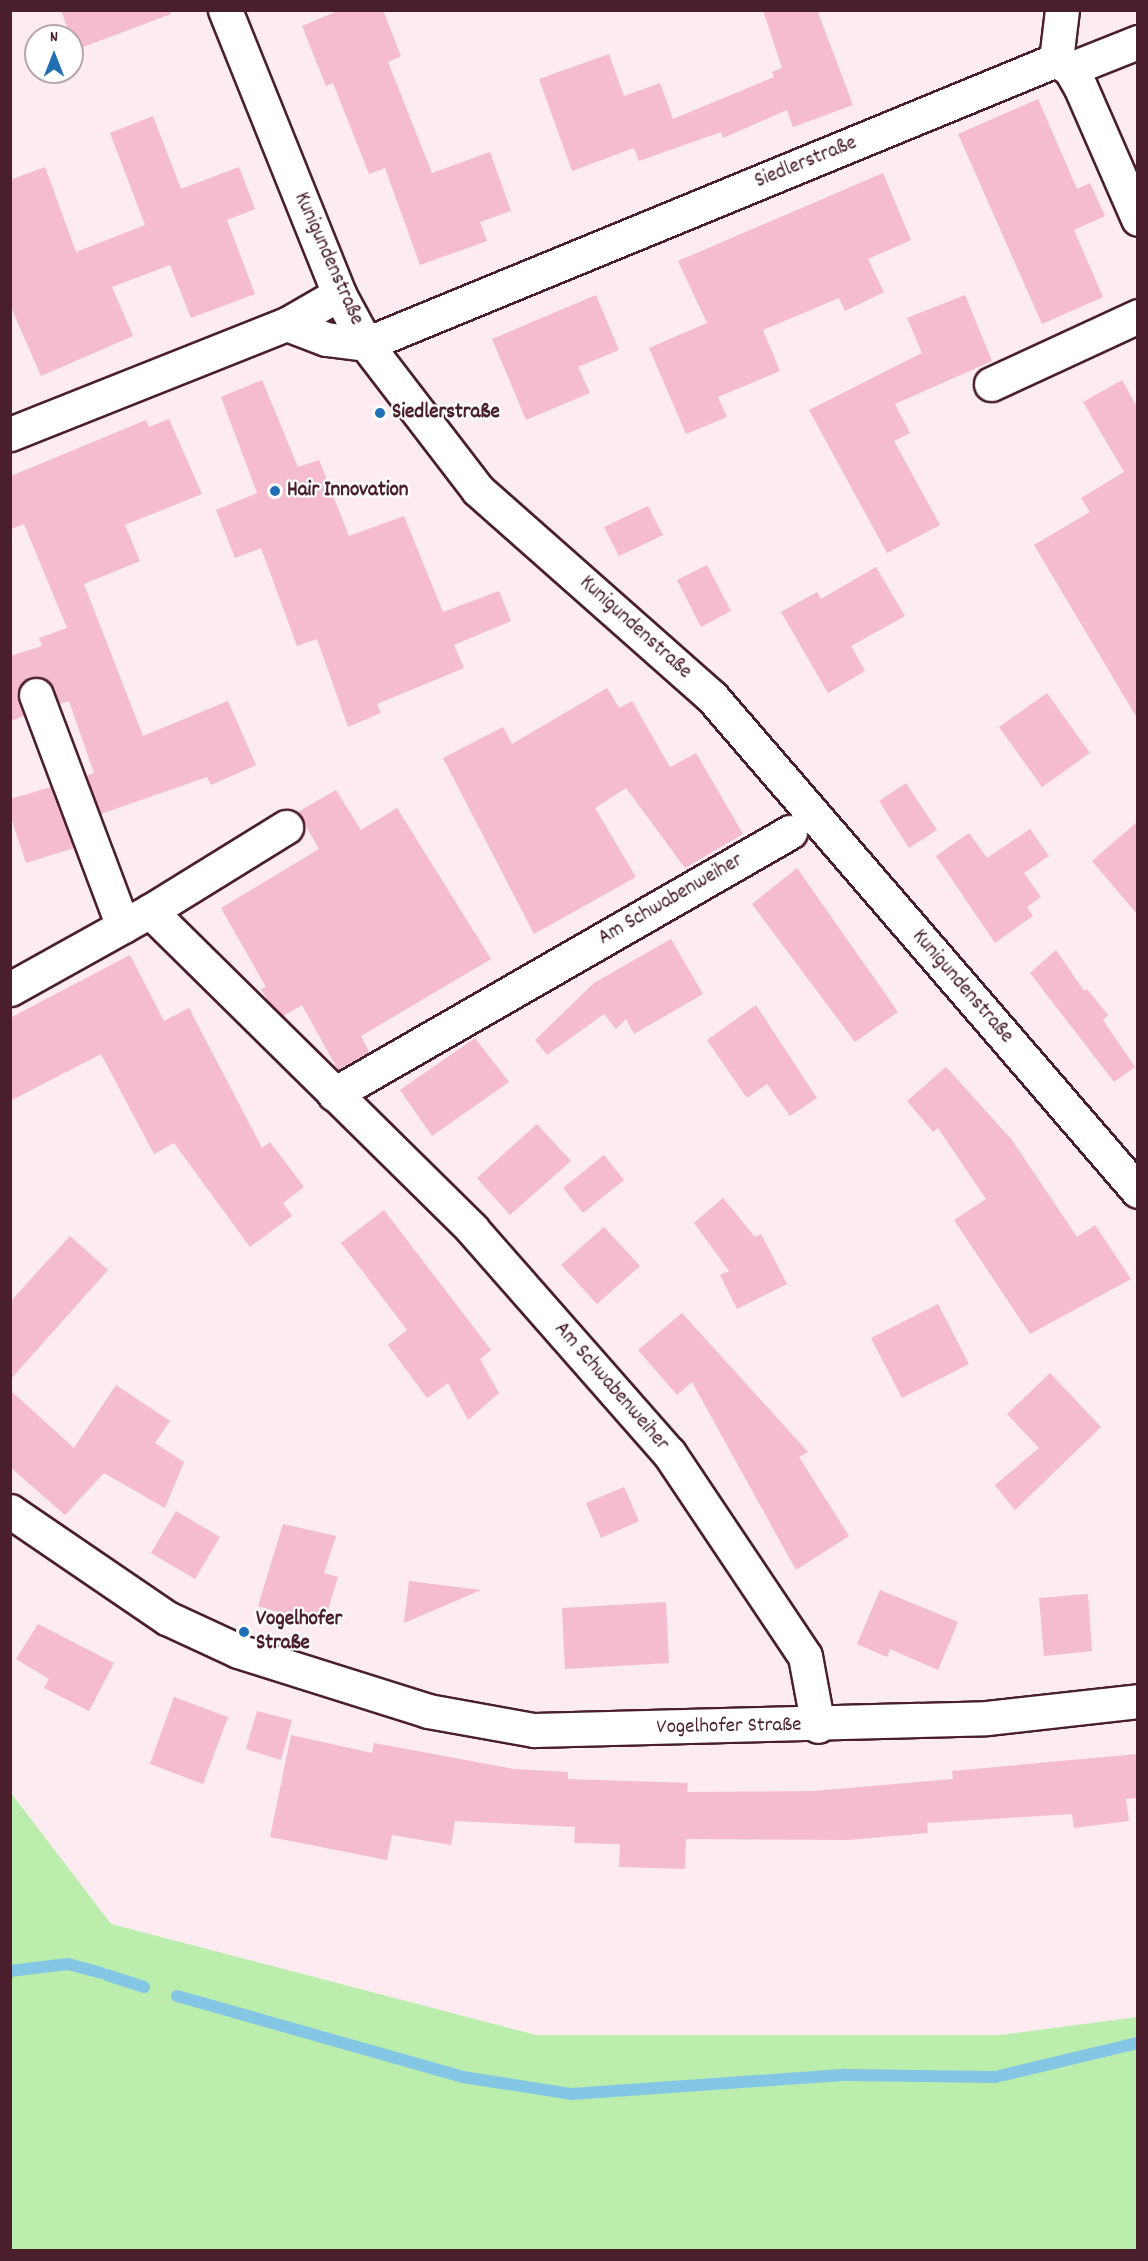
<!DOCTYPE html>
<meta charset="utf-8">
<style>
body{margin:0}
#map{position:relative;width:1148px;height:2261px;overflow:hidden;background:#fcebf1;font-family:Dekko,sans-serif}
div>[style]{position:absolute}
.green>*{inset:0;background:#bbedad}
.stream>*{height:12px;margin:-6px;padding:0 6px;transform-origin:6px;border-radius:6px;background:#84c7e5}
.building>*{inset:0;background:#f5bccf}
.roads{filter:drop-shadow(2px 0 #4a1f2b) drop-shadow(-2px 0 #4a1f2b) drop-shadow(0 2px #4a1f2b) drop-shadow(0 -2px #4a1f2b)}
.minor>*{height:33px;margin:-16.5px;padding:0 16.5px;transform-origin:16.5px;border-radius:16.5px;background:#fff}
.dots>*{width:16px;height:16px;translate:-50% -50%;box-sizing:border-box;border:3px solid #fff;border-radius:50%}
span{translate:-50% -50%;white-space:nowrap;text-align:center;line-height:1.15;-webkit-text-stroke:4.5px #fff;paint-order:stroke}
.street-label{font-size:21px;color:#4a1f2b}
.poi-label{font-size:21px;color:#4a1f2b;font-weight:700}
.left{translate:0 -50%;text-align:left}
.frame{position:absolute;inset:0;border:12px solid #4a1f2b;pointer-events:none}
.north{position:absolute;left:24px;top:24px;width:60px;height:60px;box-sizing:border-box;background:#fff;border:2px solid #b7a5aa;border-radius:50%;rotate:0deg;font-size:16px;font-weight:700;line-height:24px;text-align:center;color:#4a1f2b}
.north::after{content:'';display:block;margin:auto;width:21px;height:27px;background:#1f6fb2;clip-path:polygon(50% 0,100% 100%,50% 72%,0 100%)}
</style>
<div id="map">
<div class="green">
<i style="clip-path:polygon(11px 1793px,111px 1924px,536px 2035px,1000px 2035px,1137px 2017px,1137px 2250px,11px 2250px)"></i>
</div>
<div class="stream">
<i style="left:10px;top:1971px;width:58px;rotate:-6.9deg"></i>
<i style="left:68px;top:1964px;width:34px;rotate:15deg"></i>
<i style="left:107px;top:1975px;width:39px;rotate:18deg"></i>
<i style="left:177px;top:1996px;width:297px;rotate:15.8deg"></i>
<i style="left:463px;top:2077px;width:109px;rotate:8.9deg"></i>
<i style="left:571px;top:2094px;width:275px;rotate:-4deg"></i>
<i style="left:845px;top:2075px;width:150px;rotate:0.8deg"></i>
<i style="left:995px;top:2077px;width:147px;rotate:-13.4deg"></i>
</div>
<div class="building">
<i style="clip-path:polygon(61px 10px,170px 10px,171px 14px,75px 50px)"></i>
<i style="clip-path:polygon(340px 10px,383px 10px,401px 56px,388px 62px,432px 173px,490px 152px,511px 211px,480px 222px,487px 241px,420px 265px,385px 168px,369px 174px,333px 83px,326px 86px,302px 26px)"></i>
<i style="clip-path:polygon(763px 10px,817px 10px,853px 105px,793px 127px,787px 110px,723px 138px,721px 132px,639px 161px,634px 148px,572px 171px,539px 79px,609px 54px,624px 96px,660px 83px,673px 119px,774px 77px,772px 72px,782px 68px)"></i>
<i style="clip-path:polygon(1038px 99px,1077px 189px,1090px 183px,1105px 216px,1074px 230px,1103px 297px,1042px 324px,958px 134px)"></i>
<i style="clip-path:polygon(153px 116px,181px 189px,239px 167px,255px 209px,227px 220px,255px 294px,191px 318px,170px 265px,112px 287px,133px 336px,41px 376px,10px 305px,10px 180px,45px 167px,76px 252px,145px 225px,110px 133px)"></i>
<i style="clip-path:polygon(883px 173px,911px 240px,868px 259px,884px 292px,845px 311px,839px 298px,763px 330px,780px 371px,718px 397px,727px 417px,686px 434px,649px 348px,707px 323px,678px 261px)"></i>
<i style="clip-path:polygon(596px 295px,619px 350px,578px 367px,590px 393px,526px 420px,492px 339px)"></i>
<i style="clip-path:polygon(965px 295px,992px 361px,895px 404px,910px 433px,894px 441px,940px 525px,887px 553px,809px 410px,922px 353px,907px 318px)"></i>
<i style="clip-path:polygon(262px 380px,298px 467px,319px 460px,349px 536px,404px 516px,443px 612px,499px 591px,511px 621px,454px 645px,464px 668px,377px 704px,381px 713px,348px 727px,317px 639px,297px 646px,261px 548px,235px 558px,216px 510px,257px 493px,221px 397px)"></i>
<i style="clip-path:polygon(1122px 380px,1137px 407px,1137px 718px,1034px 545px,1090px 512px,1081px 498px,1124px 472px,1083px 402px)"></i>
<i style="clip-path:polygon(169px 419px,202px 494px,125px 525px,140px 561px,84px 584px,143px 736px,228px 701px,256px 765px,211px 785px,207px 777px,101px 814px,86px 776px,94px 773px,69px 701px,60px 704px,48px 681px,30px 677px,17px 693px,24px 716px,10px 721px,10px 656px,42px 646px,39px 638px,67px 628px,24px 524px,11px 529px,11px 476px,146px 420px,149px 427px)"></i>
<i style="clip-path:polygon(648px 506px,663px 535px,619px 556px,604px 527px)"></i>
<i style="clip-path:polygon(707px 565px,731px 611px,701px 627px,677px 580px)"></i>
<i style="clip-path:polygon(876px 567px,905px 616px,851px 646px,865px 671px,828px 693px,781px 612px,817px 592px,821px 599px)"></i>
<i style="clip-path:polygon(607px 688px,619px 708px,632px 701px,670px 767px,696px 753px,743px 834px,685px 868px,626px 788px,595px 808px,636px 877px,534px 934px,443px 758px,503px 727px,512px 744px)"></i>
<i style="clip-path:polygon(1047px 693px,1090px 753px,1042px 787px,999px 727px)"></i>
<i style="clip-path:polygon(906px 783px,937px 830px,909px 848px,879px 801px)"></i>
<i style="clip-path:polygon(51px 787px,74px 848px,26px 863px,10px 815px,10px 799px)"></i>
<i style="clip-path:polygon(336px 790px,361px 830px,397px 808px,491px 959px,361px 1036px,369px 1052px,338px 1070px,302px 1005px,283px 1016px,268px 1001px,261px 989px,266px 987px,221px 908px,319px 849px,298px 812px)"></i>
<i style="clip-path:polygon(1137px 822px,1137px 914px,1092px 861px)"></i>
<i style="clip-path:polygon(1030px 829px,1049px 856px,1024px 873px,1041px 897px,1027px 907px,1033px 916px,995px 943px,936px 856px,969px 833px,987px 858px)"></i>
<i style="clip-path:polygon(797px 868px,898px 1012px,855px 1042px,752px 904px)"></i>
<i style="clip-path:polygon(671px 939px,703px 994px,634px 1034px,626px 1019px,616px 1029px,604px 1014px,547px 1055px,535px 1040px,594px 983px)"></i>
<i style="clip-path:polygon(1056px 950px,1084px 991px,1087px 989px,1108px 1015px,1103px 1020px,1135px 1067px,1114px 1082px,1030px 973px)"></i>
<i style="clip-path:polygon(130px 955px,164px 1021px,189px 1008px,262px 1148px,270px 1142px,304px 1187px,283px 1203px,292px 1216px,250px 1247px,174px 1143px,154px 1154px,101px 1054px,10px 1101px,10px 1018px)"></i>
<i style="clip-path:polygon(756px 1005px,817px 1098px,790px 1116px,767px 1084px,747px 1098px,707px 1040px)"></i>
<i style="clip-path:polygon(475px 1038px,509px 1082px,432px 1136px,400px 1090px)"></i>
<i style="clip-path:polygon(946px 1067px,1012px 1140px,1077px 1237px,1095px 1225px,1131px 1279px,1030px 1334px,954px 1220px,986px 1199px,938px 1128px,933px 1132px,907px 1101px)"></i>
<i style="clip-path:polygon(537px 1124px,571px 1161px,510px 1215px,477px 1178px)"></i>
<i style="clip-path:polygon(604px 1155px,624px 1180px,583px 1213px,563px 1188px)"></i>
<i style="clip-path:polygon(723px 1198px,755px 1237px,761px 1234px,787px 1284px,737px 1309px,720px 1275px,729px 1271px,694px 1223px)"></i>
<i style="clip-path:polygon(384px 1210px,491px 1350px,480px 1359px,499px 1393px,468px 1420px,448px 1383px,427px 1398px,388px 1345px,407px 1330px,341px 1243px)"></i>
<i style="clip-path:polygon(604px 1227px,640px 1266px,597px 1304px,561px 1265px)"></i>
<i style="clip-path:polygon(70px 1236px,108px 1270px,10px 1380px,10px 1302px)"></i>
<i style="clip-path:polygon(938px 1304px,969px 1364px,902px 1398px,871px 1338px)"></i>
<i style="clip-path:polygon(682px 1313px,808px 1452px,799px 1457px,849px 1536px,796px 1570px,692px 1382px,677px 1395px,638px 1350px)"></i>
<i style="clip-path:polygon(1050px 1373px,1101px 1427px,1015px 1510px,995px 1485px,1039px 1448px,1007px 1414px)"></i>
<i style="clip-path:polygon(116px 1385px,170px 1421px,155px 1443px,184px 1462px,165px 1508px,104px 1473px,65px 1515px,10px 1467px,10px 1390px,74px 1448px)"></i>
<i style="clip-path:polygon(624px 1487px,639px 1521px,601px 1538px,586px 1503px)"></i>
<i style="clip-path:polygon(176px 1511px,220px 1537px,195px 1579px,151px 1553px)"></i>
<i style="clip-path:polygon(283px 1524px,336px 1536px,324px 1573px,338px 1577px,323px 1626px,258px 1606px)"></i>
<i style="clip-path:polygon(409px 1581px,481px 1590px,404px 1623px)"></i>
<i style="clip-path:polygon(880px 1590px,958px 1622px,938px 1670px,890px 1649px,887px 1657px,857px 1644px)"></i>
<i style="clip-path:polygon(1088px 1594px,1092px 1651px,1044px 1656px,1039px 1598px)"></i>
<i style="clip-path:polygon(666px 1602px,669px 1663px,565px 1669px,562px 1608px)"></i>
<i style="clip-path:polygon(38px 1624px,114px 1663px,89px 1711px,44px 1688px,49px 1679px,16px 1659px)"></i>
<i style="clip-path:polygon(174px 1697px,228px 1717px,203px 1784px,150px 1764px)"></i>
<i style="clip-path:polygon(257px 1711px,292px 1720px,281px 1760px,246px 1749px)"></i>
<i style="clip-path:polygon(291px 1735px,372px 1753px,374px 1743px,514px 1769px,568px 1772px,568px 1779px,688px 1783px,687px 1792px,814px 1791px,953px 1779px,952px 1771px,1137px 1754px,1137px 1798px,1126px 1799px,1129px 1821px,1074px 1828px,1072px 1814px,927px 1823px,928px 1833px,848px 1840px,686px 1839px,685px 1869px,619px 1867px,620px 1844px,574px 1843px,575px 1827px,455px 1821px,451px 1845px,392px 1835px,387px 1860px,270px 1837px)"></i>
</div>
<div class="roads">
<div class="minor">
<i style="left:225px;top:10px;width:306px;rotate:68.1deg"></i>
<i style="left:339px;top:294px;width:57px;rotate:61.6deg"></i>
<i style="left:366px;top:344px;width:184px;rotate:52.5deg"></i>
<i style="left:478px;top:490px;width:312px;rotate:41.5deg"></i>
<i style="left:712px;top:697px;width:652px;rotate:49.23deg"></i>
<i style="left:1056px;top:60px;width:17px;rotate:33deg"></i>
<i style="left:1070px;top:69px;width:20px;rotate:60deg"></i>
<i style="left:1080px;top:86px;width:145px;rotate:66.4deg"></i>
<i style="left:1056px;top:60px;width:50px;rotate:-83.2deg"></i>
<i style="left:1070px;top:69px;width:73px;rotate:-21.7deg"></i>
<i style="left:287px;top:324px;width:42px;rotate:21deg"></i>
<i style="left:326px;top:339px;width:40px;rotate:7.1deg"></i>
<i style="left:366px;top:344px;width:746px;rotate:-22.37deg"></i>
<i style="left:991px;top:384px;width:162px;rotate:-24.8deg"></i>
<i style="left:10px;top:434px;width:298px;rotate:-21.7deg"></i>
<i style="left:287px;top:324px;width:60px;rotate:-30deg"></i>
<i style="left:36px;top:695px;width:247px;rotate:69.4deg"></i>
<i style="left:150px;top:911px;width:160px;rotate:-31.7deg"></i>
<i style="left:10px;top:989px;width:160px;rotate:-29.1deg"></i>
<i style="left:150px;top:911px;width:453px;rotate:44.6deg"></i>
<i style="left:472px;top:1229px;width:298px;rotate:48.7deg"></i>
<i style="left:669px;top:1453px;width:244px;rotate:56.2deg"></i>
<i style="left:805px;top:1656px;width:71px;rotate:79.5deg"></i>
<i style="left:334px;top:1094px;width:526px;rotate:-29.88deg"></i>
<i style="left:10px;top:1511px;width:190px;rotate:34.3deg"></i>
<i style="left:167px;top:1618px;width:78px;rotate:24.9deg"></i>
<i style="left:238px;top:1651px;width:199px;rotate:17.5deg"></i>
<i style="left:428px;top:1711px;width:108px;rotate:10.2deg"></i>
<i style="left:534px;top:1730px;width:453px;rotate:-1.5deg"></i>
<i style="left:987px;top:1718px;width:152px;rotate:-6.4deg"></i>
</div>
</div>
<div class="dots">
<i style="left:380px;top:413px;background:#1f6fb2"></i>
<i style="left:275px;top:491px;background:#1f6fb2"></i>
<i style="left:244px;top:1632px;background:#1f6fb2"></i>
</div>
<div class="street-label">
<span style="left:806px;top:163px;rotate:-22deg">Siedlerstraße</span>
<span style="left:328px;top:259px;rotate:66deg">Kunigundenstraße</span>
<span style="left:635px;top:628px;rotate:42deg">Kunigundenstraße</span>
<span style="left:671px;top:900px;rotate:-30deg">Am Schwabenweiher</span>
<span style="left:962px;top:987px;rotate:49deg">Kunigundenstraße</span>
<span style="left:611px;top:1387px;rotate:49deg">Am Schwabenweiher</span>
<span style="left:729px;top:1727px;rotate:-1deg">Vogelhofer Straße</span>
</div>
<div class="poi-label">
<span class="left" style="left:392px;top:413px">Siedlerstraße</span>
<span class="left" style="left:287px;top:491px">Hair Innovation</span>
<span class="left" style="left:256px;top:1632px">Vogelhofer<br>Straße</span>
</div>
<div class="frame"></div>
<div class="north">N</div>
</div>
